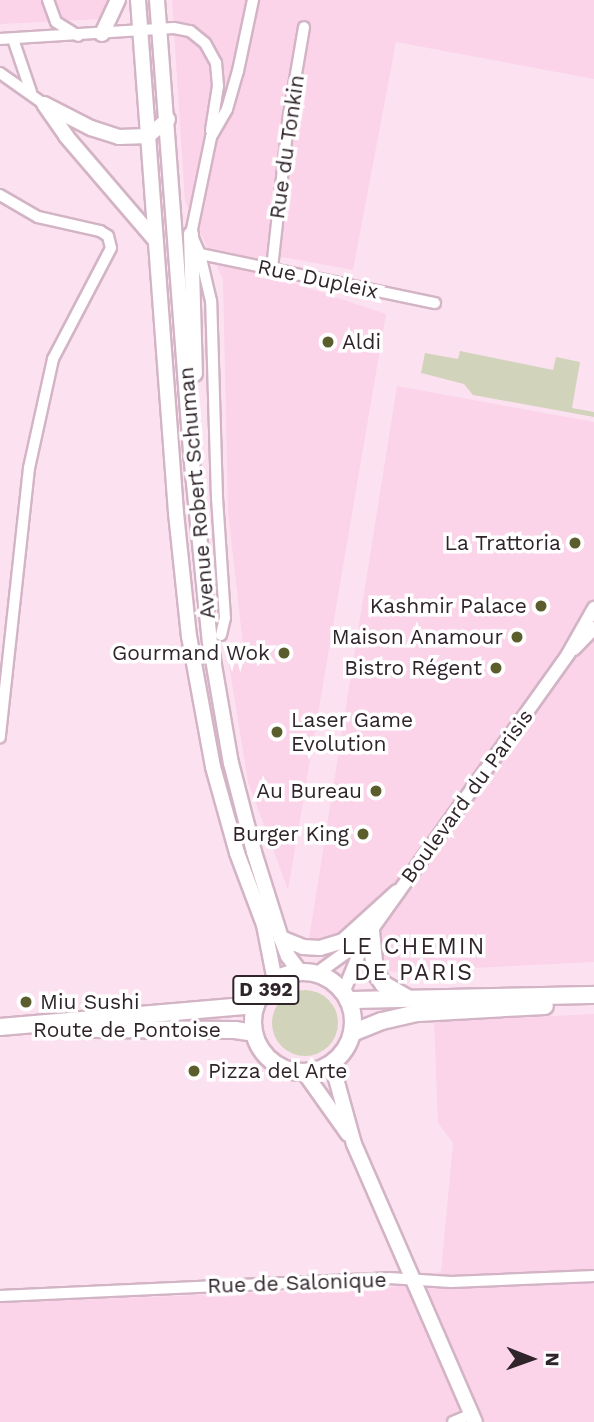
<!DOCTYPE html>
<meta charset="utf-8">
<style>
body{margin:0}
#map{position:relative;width:594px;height:1422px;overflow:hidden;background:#fce2f0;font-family:"Work Sans",sans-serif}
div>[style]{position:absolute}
.built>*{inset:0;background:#fbd4ea}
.green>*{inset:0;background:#d1d3bb}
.round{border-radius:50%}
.roads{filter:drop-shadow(2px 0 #d3b4c5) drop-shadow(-2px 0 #d3b4c5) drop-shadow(0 2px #d3b4c5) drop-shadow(0 -2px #d3b4c5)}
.minor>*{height:10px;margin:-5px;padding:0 5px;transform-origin:5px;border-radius:5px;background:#fff}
.tertiary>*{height:12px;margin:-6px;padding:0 6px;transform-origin:6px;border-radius:6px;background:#fff}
.secondary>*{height:14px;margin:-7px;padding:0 7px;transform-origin:7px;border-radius:7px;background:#fff}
.primary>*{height:16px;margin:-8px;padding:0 8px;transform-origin:8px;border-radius:8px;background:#fff}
.primary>.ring{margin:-8px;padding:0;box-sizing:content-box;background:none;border:16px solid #fff;border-radius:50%}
.dots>*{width:19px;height:19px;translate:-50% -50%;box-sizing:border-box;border:4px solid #fff;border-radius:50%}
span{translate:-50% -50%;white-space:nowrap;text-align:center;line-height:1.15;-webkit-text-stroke:7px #fff;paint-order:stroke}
.shield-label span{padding:2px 5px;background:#fff;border:2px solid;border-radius:5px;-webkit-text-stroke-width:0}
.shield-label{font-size:19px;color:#30242b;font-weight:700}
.street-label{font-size:21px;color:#30242b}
.poi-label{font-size:21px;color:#30242b}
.left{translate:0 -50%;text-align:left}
.right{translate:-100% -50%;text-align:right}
.neighbourhood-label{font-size:23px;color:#30242b;letter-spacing:2px}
.north{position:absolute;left:496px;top:1324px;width:70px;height:70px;-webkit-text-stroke:5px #fff;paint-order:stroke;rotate:91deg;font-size:19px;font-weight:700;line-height:28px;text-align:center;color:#30242b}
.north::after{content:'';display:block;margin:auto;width:24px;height:32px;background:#30242b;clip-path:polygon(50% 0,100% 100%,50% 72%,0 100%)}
</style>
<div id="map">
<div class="built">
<i style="clip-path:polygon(0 0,119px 0,121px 18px,0 24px)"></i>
<i style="clip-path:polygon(172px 0,594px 0,594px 79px,396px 42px,353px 270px,277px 256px,306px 52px,296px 50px,283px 106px,264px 273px,386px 314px,288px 890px,248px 782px,226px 647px,243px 645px,228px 512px,223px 279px,185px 202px)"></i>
<i style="clip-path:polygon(397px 386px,594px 422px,594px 962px,395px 972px,307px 951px)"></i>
<i style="clip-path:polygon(594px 1014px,594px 1422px,0 1422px,0 1303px,394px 1287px,441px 1271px,453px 1143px,438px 1123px,434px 1022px)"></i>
</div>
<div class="green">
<i style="clip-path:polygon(460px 351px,553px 370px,556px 357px,580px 362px,572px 408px,594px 412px,594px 417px,473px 395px,464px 384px,421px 373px,425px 353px,458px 359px)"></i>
<i class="round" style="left:272px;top:990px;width:66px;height:66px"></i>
</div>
<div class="roads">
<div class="minor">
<i style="left:48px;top:0;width:23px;rotate:70deg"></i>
<i style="left:56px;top:22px;width:26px;rotate:32deg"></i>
<i style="left:0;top:39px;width:174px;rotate:-3.6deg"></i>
<i style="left:174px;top:28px;width:16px;rotate:11deg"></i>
<i style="left:190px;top:31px;width:19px;rotate:39deg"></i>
<i style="left:205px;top:43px;width:23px;rotate:61deg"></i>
<i style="left:216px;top:63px;width:23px;rotate:85deg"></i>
<i style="left:218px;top:86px;width:45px;rotate:99deg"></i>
<i style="left:13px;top:39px;width:56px;rotate:71.2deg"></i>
<i style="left:0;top:73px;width:54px;rotate:35.2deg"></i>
<i style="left:0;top:195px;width:44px;rotate:30.1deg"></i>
<i style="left:38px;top:217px;width:64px;rotate:12.7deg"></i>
<i style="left:100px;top:231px;width:9px;rotate:32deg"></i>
<i style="left:108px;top:236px;width:12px;rotate:76deg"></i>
<i style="left:111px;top:248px;width:125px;rotate:117.6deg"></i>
<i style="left:53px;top:359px;width:112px;rotate:102.4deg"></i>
<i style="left:29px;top:468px;width:271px;rotate:96.2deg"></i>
<i style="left:200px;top:254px;width:240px;rotate:11.8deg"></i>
<i style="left:272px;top:268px;width:154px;rotate:-83.7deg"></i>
<i style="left:289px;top:115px;width:89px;rotate:-80.3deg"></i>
<i style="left:221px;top:635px;width:17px;rotate:-77deg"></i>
<i style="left:225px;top:618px;width:120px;rotate:-93.8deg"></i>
<i style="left:217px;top:498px;width:197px;rotate:-91.7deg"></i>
<i style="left:211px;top:301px;width:48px;rotate:-103.2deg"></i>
<i style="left:200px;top:254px;width:22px;rotate:-114deg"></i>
<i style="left:191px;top:234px;width:99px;rotate:-78.3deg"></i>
<i style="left:211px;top:137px;width:32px;rotate:-60deg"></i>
<i style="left:227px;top:109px;width:40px;rotate:-74deg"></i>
<i style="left:238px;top:71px;width:73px;rotate:-78.1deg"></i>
<i style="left:0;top:1296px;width:389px;rotate:-2.6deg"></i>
<i style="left:389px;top:1278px;width:62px;rotate:3.7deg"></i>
<i style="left:451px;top:1282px;width:143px;rotate:-2.4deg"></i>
<i style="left:453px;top:1422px;width:21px;rotate:-23deg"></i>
</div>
<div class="tertiary">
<i style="left:574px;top:649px;width:29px;rotate:-46deg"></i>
<i style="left:316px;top:974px;width:57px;rotate:-35.7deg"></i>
<i style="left:343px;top:993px;width:58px;rotate:-67.8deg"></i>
<i style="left:365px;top:939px;width:350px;rotate:-54.5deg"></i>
<i style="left:568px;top:654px;width:53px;rotate:-60.5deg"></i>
</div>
<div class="secondary">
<i style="left:138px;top:0;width:514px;rotate:85.76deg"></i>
<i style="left:176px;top:513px;width:124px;rotate:84deg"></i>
<i style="left:189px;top:636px;width:133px;rotate:79.6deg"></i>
<i style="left:213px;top:767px;width:89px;rotate:74.4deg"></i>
<i style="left:237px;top:853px;width:77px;rotate:69.4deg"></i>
<i style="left:264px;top:925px;width:57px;rotate:78.9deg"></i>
<i style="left:157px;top:0;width:454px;rotate:85.7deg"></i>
<i style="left:191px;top:453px;width:190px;rotate:84.3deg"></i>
<i style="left:210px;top:642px;width:123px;rotate:80.2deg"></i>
<i style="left:231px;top:763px;width:92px;rotate:75.5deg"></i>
<i style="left:254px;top:852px;width:90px;rotate:72.6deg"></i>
<i style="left:281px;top:938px;width:19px;rotate:69deg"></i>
<i style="left:288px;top:956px;width:21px;rotate:53deg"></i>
<i style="left:102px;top:34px;width:38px;rotate:-65deg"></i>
<i style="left:44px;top:104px;width:39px;rotate:55deg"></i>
<i style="left:66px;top:136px;width:137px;rotate:49.4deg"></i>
<i style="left:46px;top:105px;width:51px;rotate:27.1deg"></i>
<i style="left:91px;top:128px;width:29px;rotate:18deg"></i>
<i style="left:119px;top:137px;width:29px;rotate:-2deg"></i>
<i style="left:148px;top:136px;width:26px;rotate:-40deg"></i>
<i style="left:191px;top:234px;width:140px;rotate:88.4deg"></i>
<i style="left:281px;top:938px;width:24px;rotate:22deg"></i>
<i style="left:303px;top:947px;width:17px;rotate:3deg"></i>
<i style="left:320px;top:948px;width:24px;rotate:-17deg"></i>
<i style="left:343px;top:941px;width:73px;rotate:-42.2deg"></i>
<i style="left:332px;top:1064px;width:83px;rotate:74.6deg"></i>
<i style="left:354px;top:1144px;width:303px;rotate:66.5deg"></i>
<i style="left:304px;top:1072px;width:76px;rotate:54.6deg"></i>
</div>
<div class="primary">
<i style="left:371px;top:931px;width:41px;rotate:84.4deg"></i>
<i style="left:375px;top:972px;width:14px;rotate:56deg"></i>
<i style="left:383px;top:984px;width:28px;rotate:30deg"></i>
<i class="ring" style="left:253px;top:972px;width:84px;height:84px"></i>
<i style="left:348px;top:1000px;width:246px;rotate:-1.2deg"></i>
<i style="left:0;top:1027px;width:257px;rotate:-4.9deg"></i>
<i style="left:93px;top:1029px;width:142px;rotate:0.4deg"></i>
<i style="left:235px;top:1030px;width:19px;rotate:9deg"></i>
<i style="left:352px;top:1033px;width:32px;rotate:-22deg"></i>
<i style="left:382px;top:1021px;width:37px;rotate:-13deg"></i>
<i style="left:418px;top:1013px;width:127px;rotate:-3.2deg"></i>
</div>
</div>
<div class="dots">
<i style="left:328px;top:342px;background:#5b5e2c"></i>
<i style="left:575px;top:543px;background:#5b5e2c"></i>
<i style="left:541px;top:606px;background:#5b5e2c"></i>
<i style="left:517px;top:637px;background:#5b5e2c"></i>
<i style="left:284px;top:653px;background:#5b5e2c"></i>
<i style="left:496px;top:668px;background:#5b5e2c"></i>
<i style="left:277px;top:732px;background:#5b5e2c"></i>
<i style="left:376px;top:791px;background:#5b5e2c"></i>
<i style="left:363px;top:834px;background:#5b5e2c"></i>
<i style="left:26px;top:1002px;background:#5b5e2c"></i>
<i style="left:194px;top:1071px;background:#5b5e2c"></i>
</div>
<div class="shield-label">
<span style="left:266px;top:990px">D 392</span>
</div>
<div class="street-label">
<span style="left:287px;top:147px;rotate:-82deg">Rue du Tonkin</span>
<span style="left:318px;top:279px;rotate:12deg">Rue Dupleix</span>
<span style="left:197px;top:493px;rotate:-95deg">Avenue Robert Schuman</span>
<span style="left:467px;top:796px;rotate:-54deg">Boulevard du Parisis</span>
<span style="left:127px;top:1030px">Route de Pontoise</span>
<span style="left:297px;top:1283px;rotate:-2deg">Rue de Salonique</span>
</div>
<div class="poi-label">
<span class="left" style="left:342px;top:342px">Aldi</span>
<span class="right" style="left:561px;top:543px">La Trattoria</span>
<span class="right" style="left:527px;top:606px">Kashmir Palace</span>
<span class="right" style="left:503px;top:637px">Maison Anamour</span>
<span class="right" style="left:270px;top:653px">Gourmand Wok</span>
<span class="right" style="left:482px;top:668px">Bistro Régent</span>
<span class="left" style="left:291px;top:732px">Laser Game<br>Evolution</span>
<span class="right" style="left:362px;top:791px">Au Bureau</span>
<span class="right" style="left:349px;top:834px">Burger King</span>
<span class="left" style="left:40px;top:1002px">Miu Sushi</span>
<span class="left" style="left:208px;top:1071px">Pizza del Arte</span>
</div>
<div class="neighbourhood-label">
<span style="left:414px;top:960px">LE CHEMIN<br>DE PARIS</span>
</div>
<div class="north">N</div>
</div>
